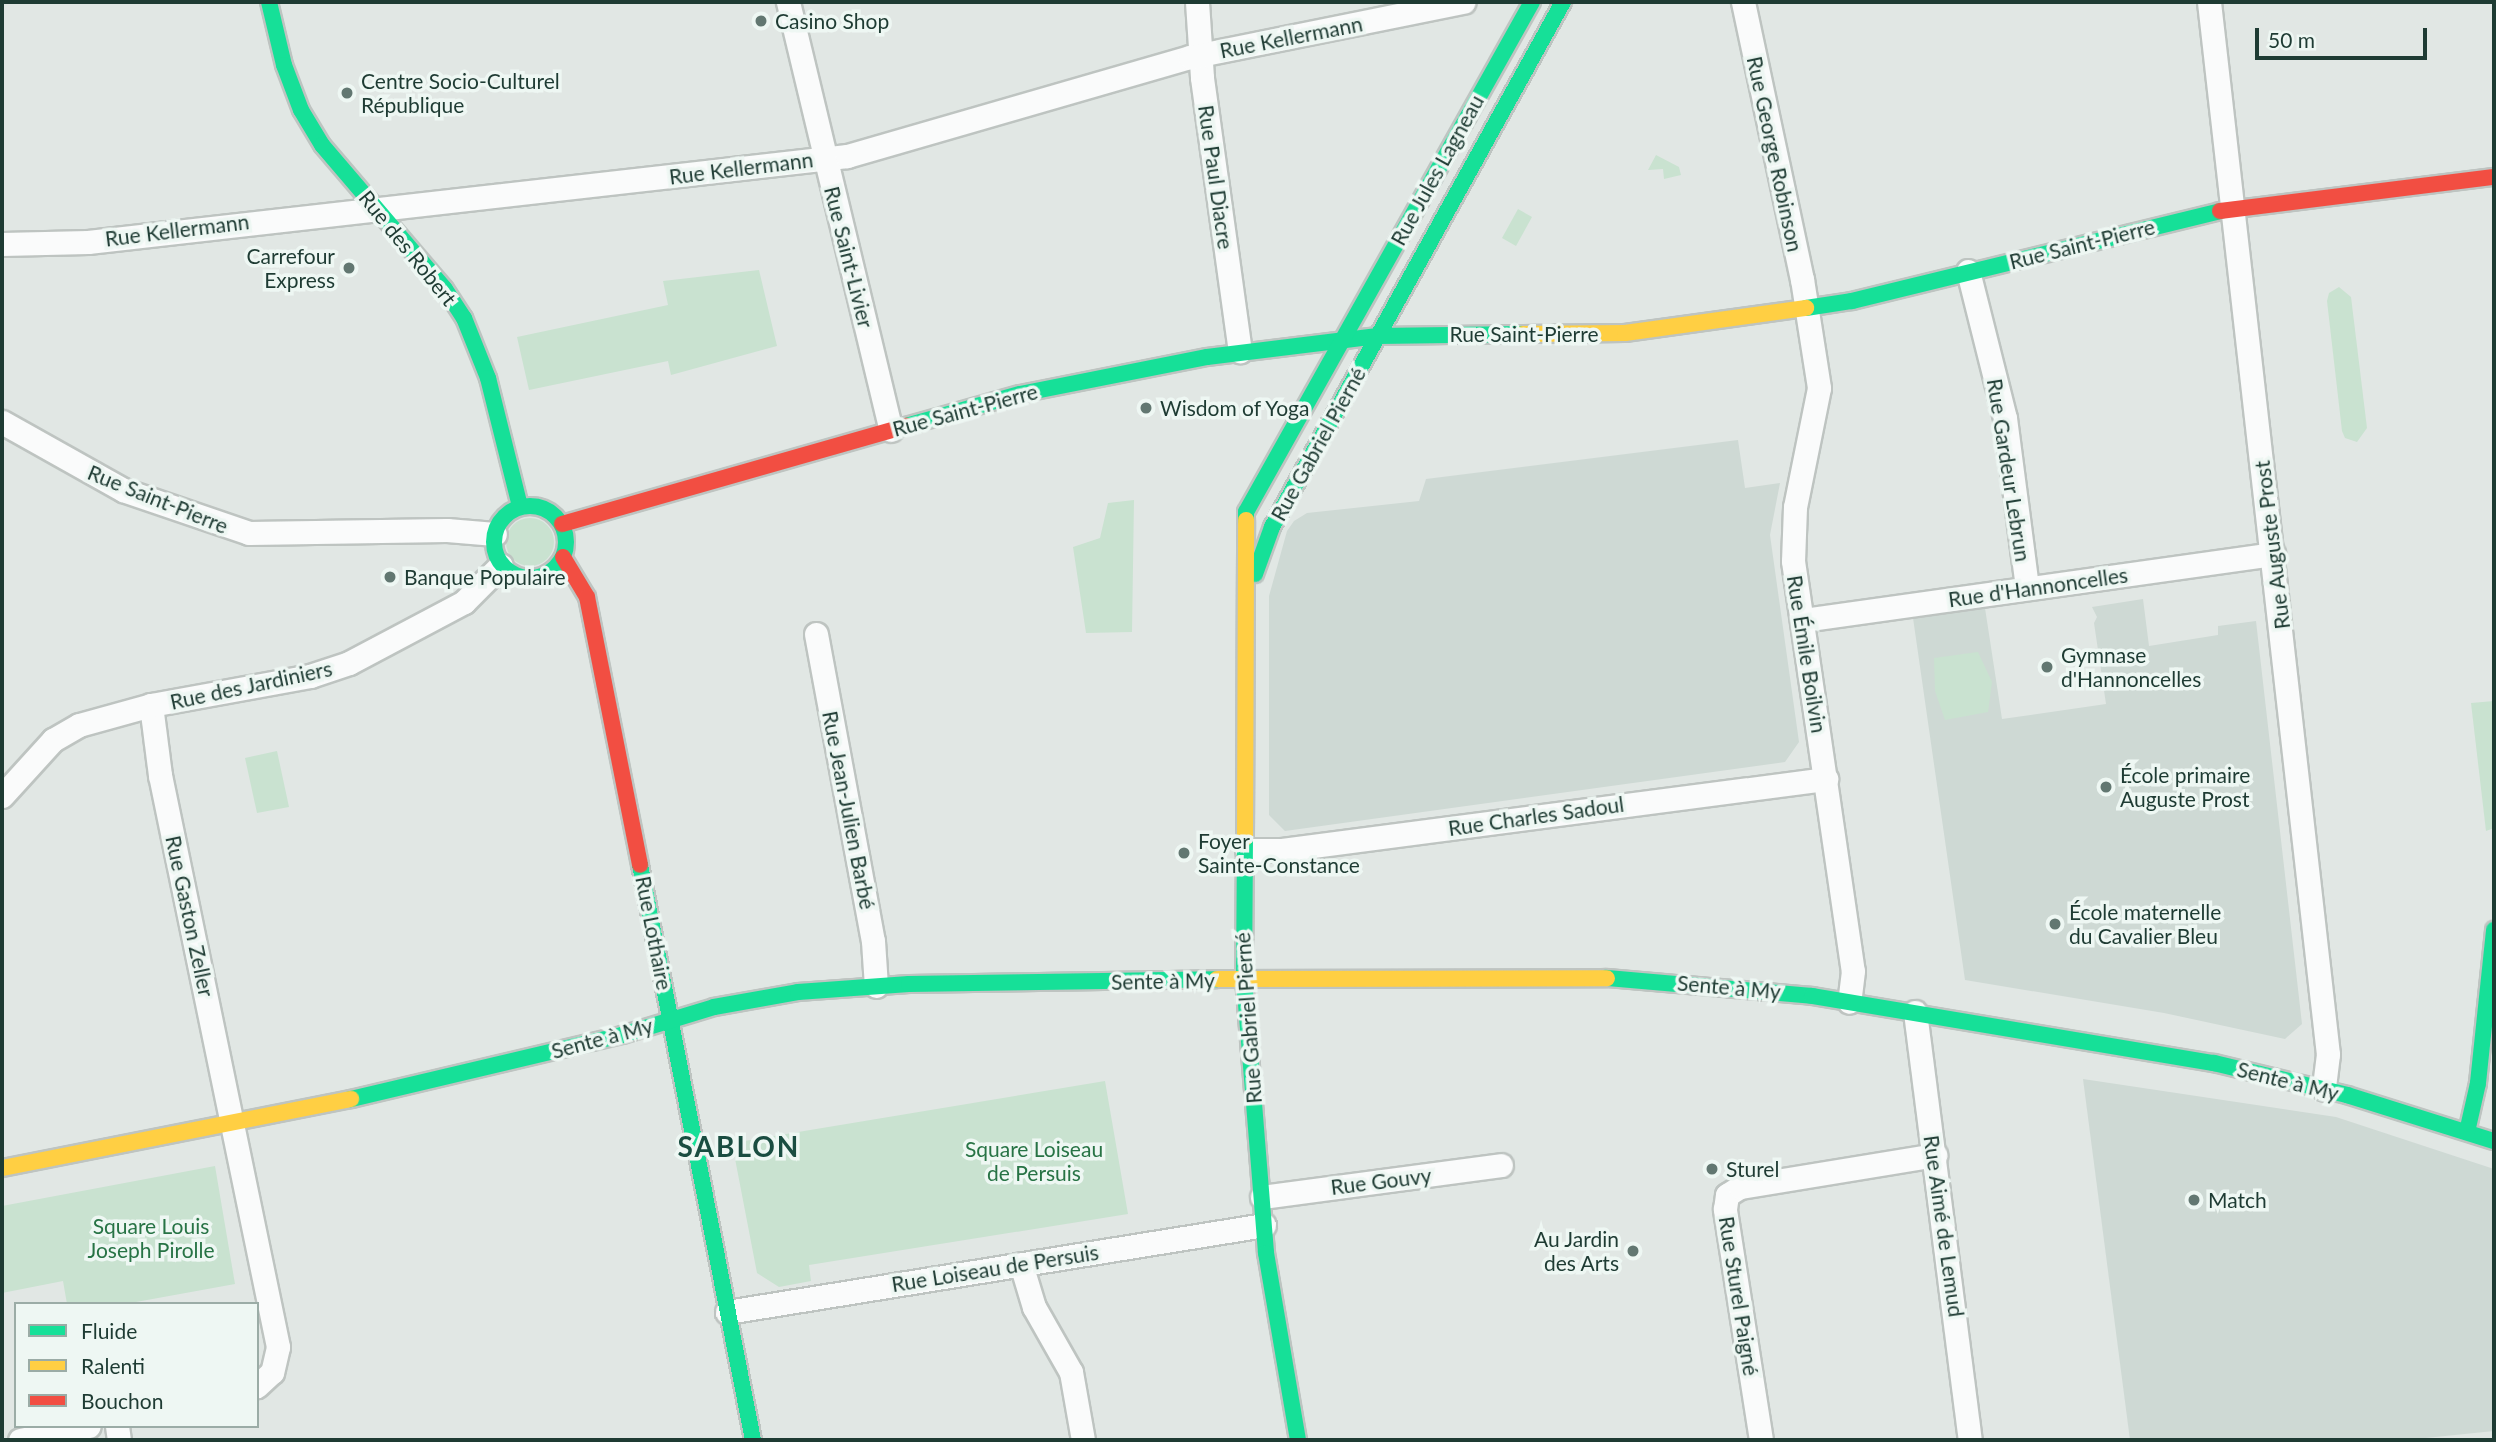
<!DOCTYPE html>
<meta charset="utf-8">
<style>
body{margin:0}
#map{position:relative;width:2496px;height:1442px;overflow:hidden;background:#e1e7e4;font-family:Lato,sans-serif}
div>[style]{position:absolute}
.built>*{inset:0;background:#ced9d4}
.green>*{inset:0;background:#c9e2d0}
.round{border-radius:50%}
.roads{filter:drop-shadow(2px 0 #bec4c1) drop-shadow(-2px 0 #bec4c1) drop-shadow(0 2px #bec4c1) drop-shadow(0 -2px #bec4c1)}
.street>*{height:23px;margin:-11.5px;padding:0 11.5px;transform-origin:11.5px;border-radius:11.5px;background:#fafbfb}
.fast>*{height:16px;margin:-8px;padding:0 8px;transform-origin:8px;border-radius:8px;background:#16e098}
.fast>.ring{margin:-8px;padding:0;box-sizing:content-box;background:none;border:16px solid #16e098;border-radius:50%}
.slow>*{height:16px;margin:-8px;padding:0 8px;transform-origin:8px;border-radius:8px;background:#ffcf43}
.jam>*{height:16px;margin:-8px;padding:0 8px;transform-origin:8px;border-radius:8px;background:#f24e42}
.dots>*{width:19px;height:19px;translate:-50% -50%;box-sizing:border-box;border:4px solid #eef7f3;border-radius:50%}
span{translate:-50% -50%;white-space:nowrap;text-align:center;line-height:1.15;-webkit-text-stroke:7px #eef7f3;paint-order:stroke}
.poi-label{font-size:21px;color:#1e3b33}
.left{translate:0 -50%;text-align:left}
.right{translate:-100% -50%;text-align:right}
.street-label{font-size:21px;color:#1e3b33}
.park-label{font-size:21px;color:#277345}
.district-label{font-size:28px;color:#1a4d41;font-weight:700;letter-spacing:2px}
.frame{position:absolute;inset:0;border:4px solid #1e3b33;pointer-events:none}
.legend{position:absolute;left:14px;top:1302px;width:245px;height:126px;box-sizing:border-box;background:#eef7f3;border:2px solid #9baca6;margin:0;padding:9px 12px;list-style:none;font-size:21px;color:#1e3b33}
.legend li{display:flex;align-items:center;gap:14px;height:35px}
.legend b{width:35px;border:2px solid #9baca6}
.scale{position:absolute;left:2255px;top:28px;width:172px;height:32px;box-sizing:border-box;border:4px solid #1e3b33;border-top:0;padding-left:9px;font-size:21px;line-height:24px;white-space:nowrap;color:#1e3b33;-webkit-text-stroke:5px #eef7f3;paint-order:stroke}
</style>
<div id="map">
<div class="built">
<i style="clip-path:polygon(1738px 440px,1745px 488px,1780px 483px,1770px 535px,1799px 742px,1785px 762px,1285px 831px,1269px 815px,1269px 596px,1287px 531px,1294px 521px,1307px 513px,1419px 501px,1426px 479px)"></i>
<i style="clip-path:polygon(2143px 599px,2149px 646px,2218px 635px,2218px 626px,2256px 621px,2302px 1024px,2285px 1039px,2164px 1013px,1965px 980px,1913px 618px,1985px 608px,2002px 719px,2106px 704px,2094px 623px,2097px 617px,2092px 607px)"></i>
<i style="clip-path:polygon(2083px 1079px,2336px 1117px,2494px 1169px,2494px 1431px,2406px 1440px,2130px 1440px)"></i>
</div>
<div class="green">
<i style="clip-path:polygon(1656px 155px,1679px 167px,1681px 175px,1664px 179px,1663px 169px,1648px 170px)"></i>
<i style="clip-path:polygon(1518px 209px,1532px 217px,1516px 246px,1502px 238px)"></i>
<i style="clip-path:polygon(759px 270px,777px 346px,671px 375px,668px 361px,529px 390px,517px 337px,668px 305px,663px 281px)"></i>
<i style="clip-path:polygon(2339px 287px,2351px 297px,2367px 428px,2357px 442px,2345px 438px,2342px 431px,2327px 301px,2329px 293px)"></i>
<i style="clip-path:polygon(1134px 500px,1132px 632px,1086px 633px,1073px 547px,1100px 538px,1108px 503px)"></i>
<i class="round" style="left:506px;top:518px;width:48px;height:48px"></i>
<i style="clip-path:polygon(1978px 652px,1992px 682px,1988px 712px,1945px 720px,1935px 691px,1934px 658px)"></i>
<i style="clip-path:polygon(2494px 701px,2494px 828px,2486px 831px,2471px 703px)"></i>
<i style="clip-path:polygon(277px 751px,289px 807px,257px 813px,245px 758px)"></i>
<i style="clip-path:polygon(1105px 1081px,1128px 1214px,809px 1265px,811px 1281px,779px 1287px,757px 1273px,732px 1143px)"></i>
<i style="clip-path:polygon(215px 1166px,235px 1284px,125px 1304px,67px 1304px,63px 1281px,2px 1293px,2px 1206px)"></i>
</div>
<div class="roads">
<div class="street">
<i style="left:788px;top:2px;width:440px;rotate:76.5deg"></i>
<i style="left:1197px;top:2px;width:76px;rotate:86.2deg"></i>
<i style="left:1202px;top:78px;width:276px;rotate:82.1deg"></i>
<i style="left:1743px;top:2px;width:283px;rotate:78deg"></i>
<i style="left:1802px;top:279px;width:110px;rotate:81.1deg"></i>
<i style="left:1819px;top:388px;width:121px;rotate:101.4deg"></i>
<i style="left:1795px;top:507px;width:54px;rotate:92.1deg"></i>
<i style="left:1793px;top:561px;width:414px;rotate:81.7deg"></i>
<i style="left:1853px;top:971px;width:31px;rotate:97deg"></i>
<i style="left:2209px;top:2px;width:1059px;rotate:83.55deg"></i>
<i style="left:2328px;top:1054px;width:35px;rotate:97deg"></i>
<i style="left:2px;top:244px;width:86px;rotate:-1.3deg"></i>
<i style="left:88px;top:242px;width:764px;rotate:-6.46deg"></i>
<i style="left:847px;top:156px;width:357px;rotate:-16.1deg"></i>
<i style="left:1190px;top:57px;width:279px;rotate:-11.4deg"></i>
<i style="left:1968px;top:271px;width:152px;rotate:75.9deg"></i>
<i style="left:2005px;top:418px;width:171px;rotate:82.6deg"></i>
<i style="left:2px;top:422px;width:139px;rotate:29.3deg"></i>
<i style="left:123px;top:490px;width:133px;rotate:18.8deg"></i>
<i style="left:249px;top:533px;width:198px;rotate:-0.9deg"></i>
<i style="left:447px;top:530px;width:48px;rotate:4.8deg"></i>
<i style="left:1803px;top:620px;width:475px;rotate:-8deg"></i>
<i style="left:816px;top:634px;width:312px;rotate:79.5deg"></i>
<i style="left:873px;top:941px;width:45px;rotate:86.2deg"></i>
<i style="left:151px;top:705px;width:71px;rotate:82.7deg"></i>
<i style="left:160px;top:775px;width:584px;rotate:78.34deg"></i>
<i style="left:278px;top:1347px;width:26px;rotate:103deg"></i>
<i style="left:272px;top:1372px;width:21px;rotate:137deg"></i>
<i style="left:2px;top:796px;width:76px;rotate:-47.7deg"></i>
<i style="left:53px;top:740px;width:30px;rotate:-30deg"></i>
<i style="left:79px;top:725px;width:75px;rotate:-15.5deg"></i>
<i style="left:151px;top:705px;width:162px;rotate:-10.3deg"></i>
<i style="left:310px;top:676px;width:41px;rotate:-18.4deg"></i>
<i style="left:349px;top:663px;width:130px;rotate:-27.9deg"></i>
<i style="left:464px;top:602px;width:52px;rotate:-45deg"></i>
<i style="left:1247px;top:850px;width:35px"></i>
<i style="left:1282px;top:850px;width:549px;rotate:-7.44deg"></i>
<i style="left:1915px;top:1012px;width:432px;rotate:82.7deg"></i>
<i style="left:1262px;top:1197px;width:241px;rotate:-7.6deg"></i>
<i style="left:1021px;top:1264px;width:45px;rotate:73.2deg"></i>
<i style="left:1034px;top:1307px;width:75px;rotate:60.4deg"></i>
<i style="left:1071px;top:1372px;width:69px;rotate:80deg"></i>
<i style="left:727px;top:1312px;width:544px;rotate:-9.2deg"></i>
<i style="left:117px;top:1426px;width:14px;rotate:82deg"></i>
<i style="left:20px;top:1440px;width:70px;rotate:-11.5deg"></i>
<i style="left:1761px;top:1440px;width:234px;rotate:-98.9deg"></i>
<i style="left:1725px;top:1209px;width:14px;rotate:-82deg"></i>
<i style="left:1727px;top:1195px;width:15px;rotate:-32deg"></i>
<i style="left:1740px;top:1187px;width:198px;rotate:-9.3deg"></i>
</div>
<div class="fast">
<i style="left:269px;top:2px;width:65px;rotate:76.6deg"></i>
<i style="left:284px;top:65px;width:48px;rotate:69.3deg"></i>
<i style="left:301px;top:110px;width:41px;rotate:59deg"></i>
<i style="left:322px;top:145px;width:189px;rotate:49.5deg"></i>
<i style="left:445px;top:289px;width:35px;rotate:57deg"></i>
<i style="left:464px;top:318px;width:65px;rotate:68.2deg"></i>
<i style="left:488px;top:378px;width:132px;rotate:76deg"></i>
<i style="left:1806px;top:308px;width:47px;rotate:-8.7deg"></i>
<i style="left:1852px;top:301px;width:379px;rotate:-13.7deg"></i>
<i style="left:906px;top:426px;width:118px;rotate:-15.7deg"></i>
<i style="left:1020px;top:394px;width:191px;rotate:-11.2deg"></i>
<i style="left:1207px;top:357px;width:172px;rotate:-7deg"></i>
<i style="left:1378px;top:336px;width:145px;rotate:-0.8deg"></i>
<i class="ring" style="left:494px;top:506px;width:56px;height:56px"></i>
<i style="left:1246px;top:520px;width:8px;rotate:-90deg"></i>
<i style="left:1246px;top:512px;width:585px;rotate:-60.72deg"></i>
<i style="left:1255px;top:574px;width:50px;rotate:-70.1deg"></i>
<i style="left:1272px;top:527px;width:600px;rotate:-61deg"></i>
<i style="left:1245px;top:838px;width:141px;rotate:90.4deg"></i>
<i style="left:1244px;top:979px;width:275px;rotate:85.4deg"></i>
<i style="left:1266px;top:1253px;width:190px;rotate:80.3deg"></i>
<i style="left:640px;top:865px;width:586px;rotate:78.88deg"></i>
<i style="left:1607px;top:978px;width:206px;rotate:5deg"></i>
<i style="left:1812px;top:996px;width:408px;rotate:9.5deg"></i>
<i style="left:2214px;top:1063px;width:137px;rotate:13.5deg"></i>
<i style="left:2347px;top:1095px;width:154px;rotate:17.4deg"></i>
<i style="left:351px;top:1099px;width:278px;rotate:-13.3deg"></i>
<i style="left:622px;top:1035px;width:96px;rotate:-16.9deg"></i>
<i style="left:714px;top:1007px;width:85px;rotate:-10.1deg"></i>
<i style="left:798px;top:992px;width:111px;rotate:-4.1deg"></i>
<i style="left:909px;top:984px;width:308px;rotate:-0.9deg"></i>
<i style="left:2467px;top:1132px;width:50px;rotate:-77.3deg"></i>
<i style="left:2478px;top:1083px;width:154px;rotate:-84deg"></i>
</div>
<div class="slow">
<i style="left:1523px;top:334px;width:102px;rotate:-0.6deg"></i>
<i style="left:1625px;top:333px;width:183px;rotate:-7.9deg"></i>
<i style="left:1245px;top:838px;width:318px;rotate:-89.8deg"></i>
<i style="left:1217px;top:979px;width:390px;rotate:-0.1deg"></i>
<i style="left:2px;top:1168px;width:356px;rotate:-11.2deg"></i>
</div>
<div class="jam">
<i style="left:2220px;top:211px;width:276px;rotate:-7.1deg"></i>
<i style="left:562px;top:524px;width:358px;rotate:-15.9deg"></i>
<i style="left:563px;top:557px;width:47px;rotate:59deg"></i>
<i style="left:587px;top:597px;width:273px;rotate:78.8deg"></i>
</div>
</div>
<div class="dots">
<i style="left:761px;top:21px;background:#627771"></i>
<i style="left:347px;top:93px;background:#627771"></i>
<i style="left:349px;top:268px;background:#627771"></i>
<i style="left:1146px;top:408px;background:#627771"></i>
<i style="left:390px;top:577px;background:#627771"></i>
<i style="left:2047px;top:667px;background:#627771"></i>
<i style="left:2106px;top:787px;background:#627771"></i>
<i style="left:1184px;top:853px;background:#627771"></i>
<i style="left:2055px;top:924px;background:#627771"></i>
<i style="left:1712px;top:1169px;background:#627771"></i>
<i style="left:2194px;top:1200px;background:#627771"></i>
<i style="left:1633px;top:1251px;background:#627771"></i>
</div>
<div class="poi-label">
<span class="left" style="left:775px;top:21px">Casino Shop</span>
<span class="left" style="left:361px;top:93px">Centre Socio-Culturel<br>République</span>
<span class="right" style="left:335px;top:268px">Carrefour<br>Express</span>
<span class="left" style="left:1160px;top:408px">Wisdom of Yoga</span>
<span class="left" style="left:404px;top:577px">Banque Populaire</span>
<span class="left" style="left:2061px;top:667px">Gymnase<br>d'Hannoncelles</span>
<span class="left" style="left:2120px;top:787px">École primaire<br>Auguste Prost</span>
<span class="left" style="left:1198px;top:853px">Foyer<br>Sainte-Constance</span>
<span class="left" style="left:2069px;top:924px">École maternelle<br>du Cavalier Bleu</span>
<span class="left" style="left:1726px;top:1169px">Sturel</span>
<span class="left" style="left:2208px;top:1200px">Match</span>
<span class="right" style="left:1619px;top:1251px">Au Jardin<br>des Arts</span>
</div>
<div class="street-label">
<span style="left:1291px;top:37px;rotate:-11deg">Rue Kellermann</span>
<span style="left:1775px;top:154px;rotate:78deg">Rue George Robinson</span>
<span style="left:741px;top:168px;rotate:-7deg">Rue Kellermann</span>
<span style="left:1437px;top:170px;rotate:-61deg">Rue Jules Lagneau</span>
<span style="left:1216px;top:177px;rotate:82deg">Rue Paul Diacre</span>
<span style="left:177px;top:230px;rotate:-7deg">Rue Kellermann</span>
<span style="left:2082px;top:244px;rotate:-14deg">Rue Saint-Pierre</span>
<span style="left:408px;top:248px;rotate:51deg">Rue des Robert</span>
<span style="left:849px;top:257px;rotate:76deg">Rue Saint-Livier</span>
<span style="left:1524px;top:334px">Rue Saint-Pierre</span>
<span style="left:965px;top:410px;rotate:-15deg">Rue Saint-Pierre</span>
<span style="left:1318px;top:444px;rotate:-61deg">Rue Gabriel Pierné</span>
<span style="left:2009px;top:470px;rotate:81deg">Rue Gardeur Lebrun</span>
<span style="left:158px;top:499px;rotate:22deg">Rue Saint-Pierre</span>
<span style="left:2272px;top:545px;rotate:-97deg">Rue Auguste Prost</span>
<span style="left:2038px;top:587px;rotate:-8deg">Rue d'Hannoncelles</span>
<span style="left:1807px;top:654px;rotate:81deg">Rue Émile Boilvin</span>
<span style="left:251px;top:685px;rotate:-12deg">Rue des Jardiniers</span>
<span style="left:849px;top:810px;rotate:79deg">Rue Jean-Julien Barbé</span>
<span style="left:1536px;top:816px;rotate:-8deg">Rue Charles Sadoul</span>
<span style="left:190px;top:916px;rotate:78deg">Rue Gaston Zeller</span>
<span style="left:654px;top:933px;rotate:79deg">Rue Lothaire</span>
<span style="left:1163px;top:981px;rotate:-1deg">Sente à My</span>
<span style="left:1729px;top:987px;rotate:5deg">Sente à My</span>
<span style="left:1248px;top:1018px;rotate:-94deg">Rue Gabriel Pierné</span>
<span style="left:602px;top:1038px;rotate:-15deg">Sente à My</span>
<span style="left:2288px;top:1081px;rotate:14deg">Sente à My</span>
<span style="left:1381px;top:1181px;rotate:-7deg">Rue Gouvy</span>
<span style="left:1944px;top:1226px;rotate:82deg">Rue Aimé de Lemud</span>
<span style="left:995px;top:1268px;rotate:-9deg">Rue Loiseau de Persuis</span>
<span style="left:1739px;top:1296px;rotate:81deg">Rue Sturel Paigné</span>
</div>
<div class="park-label">
<span style="left:1034px;top:1161px">Square Loiseau<br>de Persuis</span>
<span style="left:151px;top:1238px">Square Louis<br>Joseph Pirolle</span>
</div>
<div class="district-label">
<span style="left:739px;top:1146px">SABLON</span>
</div>
<div class="frame"></div>
<ul class="legend">
<li><b style="height:9px;background:#16e098"></b>Fluide</li>
<li><b style="height:9px;background:#ffcf43"></b>Ralenti</li>
<li><b style="height:9px;background:#f24e42"></b>Bouchon</li>
</ul>
<div class="scale">50 m</div>
</div>
